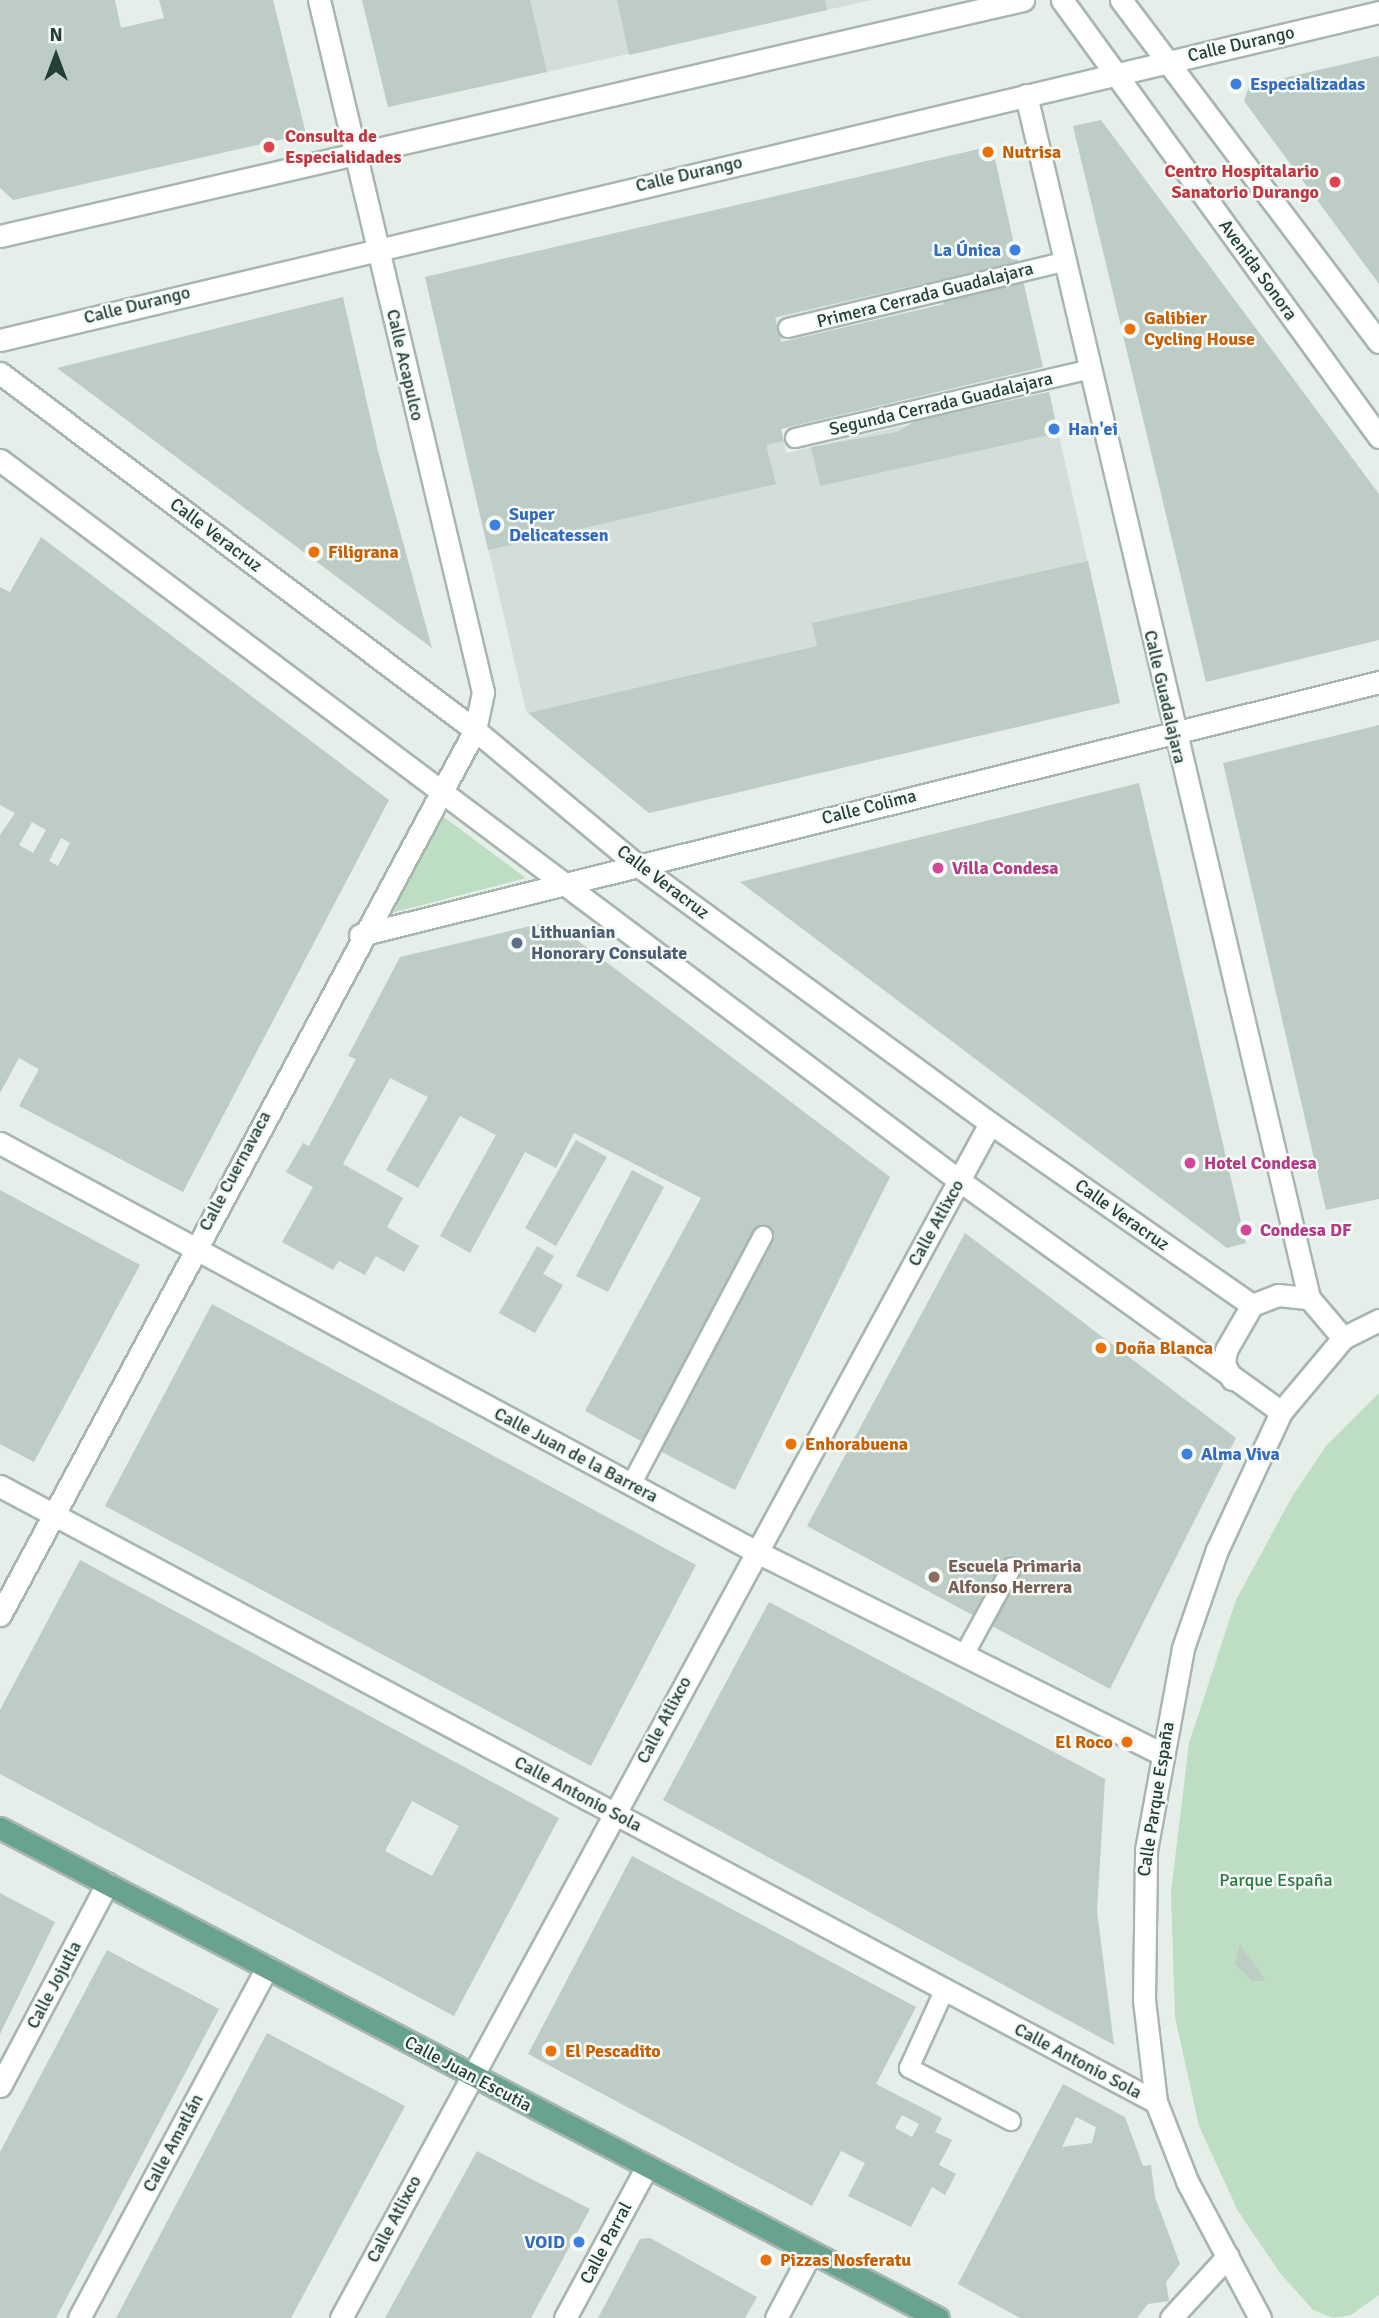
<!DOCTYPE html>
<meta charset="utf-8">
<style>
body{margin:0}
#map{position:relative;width:1379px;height:2318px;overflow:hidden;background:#e5eee9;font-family:Signika,sans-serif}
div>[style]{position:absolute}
.built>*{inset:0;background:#d3ded8}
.green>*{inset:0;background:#bedec3}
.building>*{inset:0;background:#bdccc4}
.roads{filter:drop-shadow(2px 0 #a7b6af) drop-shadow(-2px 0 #a7b6af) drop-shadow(0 2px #a7b6af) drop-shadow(0 -2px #a7b6af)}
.lane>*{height:18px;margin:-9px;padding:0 9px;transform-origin:9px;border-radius:9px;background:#fff}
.street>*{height:21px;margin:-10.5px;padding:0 10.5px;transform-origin:10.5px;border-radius:10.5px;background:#fff}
.secondary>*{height:21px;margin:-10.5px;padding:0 10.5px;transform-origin:10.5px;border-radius:10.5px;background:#fff}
.primary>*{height:21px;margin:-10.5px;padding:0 10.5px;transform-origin:10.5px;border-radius:10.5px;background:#69a38f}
.dots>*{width:19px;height:19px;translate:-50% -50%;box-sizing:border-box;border:4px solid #f5faf7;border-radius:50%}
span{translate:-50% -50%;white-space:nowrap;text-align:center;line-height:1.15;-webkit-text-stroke:5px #f5faf7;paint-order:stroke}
.street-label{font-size:18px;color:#244035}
.shop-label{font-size:18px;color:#366cbe;font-weight:700}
.left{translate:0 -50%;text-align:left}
.right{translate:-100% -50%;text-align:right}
.health-label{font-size:18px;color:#be3a42;font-weight:700}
.food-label{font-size:18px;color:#c56008;font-weight:700}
.hotel-label{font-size:18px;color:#b23c85;font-weight:700}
.service-label{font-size:18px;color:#4e5e75;font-weight:700}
.education-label{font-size:18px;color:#785e54;font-weight:700}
.park-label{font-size:18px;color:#2e7743}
.north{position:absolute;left:21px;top:21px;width:70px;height:70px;-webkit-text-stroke:5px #f5faf7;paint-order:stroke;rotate:0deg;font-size:19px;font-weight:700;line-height:28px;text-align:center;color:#244035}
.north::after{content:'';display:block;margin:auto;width:24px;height:32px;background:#244035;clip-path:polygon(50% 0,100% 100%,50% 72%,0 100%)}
</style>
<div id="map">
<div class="built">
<i style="clip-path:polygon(362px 0,872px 0,388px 107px)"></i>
<i style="clip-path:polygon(992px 146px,1018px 262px,776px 318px,782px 342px,944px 305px,941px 294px,1022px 276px,781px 429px,786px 453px,1049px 392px,1120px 703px,649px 813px,526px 711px,425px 277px)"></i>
</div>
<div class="green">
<i style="clip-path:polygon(441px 815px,526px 878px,391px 913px)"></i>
<i style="clip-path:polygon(1379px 1393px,1379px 2295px,1351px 2315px,1333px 2318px,1313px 2310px,1280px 2273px,1238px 2211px,1199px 2126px,1175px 2017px,1171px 1892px,1189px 1743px,1236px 1600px,1293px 1495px,1326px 1446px)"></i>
</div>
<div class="building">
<i style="clip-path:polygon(0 0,115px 0,121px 28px,164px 18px,159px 0,273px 0,306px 134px,13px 200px,0 188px)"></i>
<i style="clip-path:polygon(362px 0,530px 0,547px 72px,388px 107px)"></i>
<i style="clip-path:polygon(617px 0,825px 0,827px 10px,629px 55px)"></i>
<i style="clip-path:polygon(1379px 56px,1379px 284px,1244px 101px,1249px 86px)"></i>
<i style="clip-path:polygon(1101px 120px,1379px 494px,1379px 640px,1206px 682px,1073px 126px)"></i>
<i style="clip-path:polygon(992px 146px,1018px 262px,775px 317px,781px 342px,944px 304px,941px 294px,1022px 276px,1043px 367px,781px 429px,784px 441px,766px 445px,776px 484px,488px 550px,425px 277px)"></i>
<i style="clip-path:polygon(343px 297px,378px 451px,432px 648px,57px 368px)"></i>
<i style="clip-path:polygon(1049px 392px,1058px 433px,820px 486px,811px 447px,897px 432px,915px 421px)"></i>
<i style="clip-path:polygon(evenodd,41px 537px,389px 800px,183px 1192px,19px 1106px,39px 1069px,19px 1058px,0 1093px,0 835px,15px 813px,0 805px,0 587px,10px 592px,41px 537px,32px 822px,46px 830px,33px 853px,19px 845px,32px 822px,41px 537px,61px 838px,70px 843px,58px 866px,49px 861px,61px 838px)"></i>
<i style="clip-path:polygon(1088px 561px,1120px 703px,649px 813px,528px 713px,817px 646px,812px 623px)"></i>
<i style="clip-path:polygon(1379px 725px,1379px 1199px,1326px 1210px,1223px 763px)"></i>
<i style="clip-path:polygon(1139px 783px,1246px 1243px,1227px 1248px,740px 882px)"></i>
<i style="clip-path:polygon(539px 924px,560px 927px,890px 1177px,735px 1490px,660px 1451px,775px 1235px,759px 1227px,643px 1442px,585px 1411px,701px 1198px,574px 1133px,556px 1168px,525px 1152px,470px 1253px,440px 1236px,496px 1135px,460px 1116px,418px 1188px,386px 1170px,428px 1097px,390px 1078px,343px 1164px,403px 1198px,387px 1227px,419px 1246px,404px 1272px,376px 1256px,365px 1275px,339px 1261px,333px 1270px,282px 1242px,313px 1187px,286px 1172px,303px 1143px,309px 1146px,356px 1059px,348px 1056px,400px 957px)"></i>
<i style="clip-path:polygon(576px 1140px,607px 1157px,556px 1246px,525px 1228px)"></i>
<i style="clip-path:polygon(632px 1170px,664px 1187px,608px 1292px,576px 1276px)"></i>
<i style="clip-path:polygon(0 1190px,140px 1265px,34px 1462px,0 1444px)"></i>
<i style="clip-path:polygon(965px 1233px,1236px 1438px,1110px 1689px,990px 1625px,1023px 1562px,1009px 1555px,978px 1618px,807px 1526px)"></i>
<i style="clip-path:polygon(537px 1246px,554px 1256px,543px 1274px,563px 1285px,535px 1333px,499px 1313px)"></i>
<i style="clip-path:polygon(212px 1304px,696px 1565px,591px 1766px,105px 1506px)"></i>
<i style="clip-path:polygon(evenodd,80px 1560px,559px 1818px,454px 2016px,0 1774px,0 1710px,80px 1560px,412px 1801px,459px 1826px,432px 1876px,385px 1851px,412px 1801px)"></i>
<i style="clip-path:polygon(769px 1602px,1105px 1779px,1097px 1911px,1114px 2045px,663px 1800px)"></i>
<i style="clip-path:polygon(evenodd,632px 1856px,916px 2007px,876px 2084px,942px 2118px,935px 2132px,952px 2140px,939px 2165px,956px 2174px,945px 2195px,932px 2187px,911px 2227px,848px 2196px,865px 2163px,841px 2151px,812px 2206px,528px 2054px,632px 1856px,902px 2115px,919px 2124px,912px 2137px,895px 2128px,902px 2115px)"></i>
<i style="clip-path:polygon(0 1893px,55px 1922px,0 2034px)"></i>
<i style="clip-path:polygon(1240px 1944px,1266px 1981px,1252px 1981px,1235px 1964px)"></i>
<i style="clip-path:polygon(107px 1950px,219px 2009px,56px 2318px,0 2318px,0 2152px)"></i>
<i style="clip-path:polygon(267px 2033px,405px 2106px,291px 2318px,116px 2318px)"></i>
<i style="clip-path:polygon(evenodd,1063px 2084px,1125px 2117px,1143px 2166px,1151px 2165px,1155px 2197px,1180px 2264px,1166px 2282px,1169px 2301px,1148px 2304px,1137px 2318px,1020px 2318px,958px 2284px,1063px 2084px,1076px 2117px,1096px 2127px,1092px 2143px,1062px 2147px,1076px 2117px)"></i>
<i style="clip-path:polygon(477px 2151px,590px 2209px,531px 2318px,385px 2318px)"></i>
<i style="clip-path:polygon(650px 2238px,757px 2297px,745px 2318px,598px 2318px,640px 2239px)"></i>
</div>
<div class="roads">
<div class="lane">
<i style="left:788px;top:328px;width:283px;rotate:-13.5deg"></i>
<i style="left:795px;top:438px;width:301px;rotate:-13.1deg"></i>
<i style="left:631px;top:1485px;width:282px;rotate:-62.1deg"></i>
<i style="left:964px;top:1655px;width:100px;rotate:-61.4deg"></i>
<i style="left:945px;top:1989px;width:87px;rotate:114.5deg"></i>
<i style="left:909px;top:2068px;width:115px;rotate:27.5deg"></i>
</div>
<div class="street">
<i style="left:1026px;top:95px;width:1236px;rotate:76.76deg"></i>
<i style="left:360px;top:935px;width:1050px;rotate:-13.94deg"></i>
<i style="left:0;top:1143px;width:856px;rotate:28.39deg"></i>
<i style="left:753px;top:1550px;width:455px;rotate:26.5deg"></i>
<i style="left:0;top:1486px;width:1310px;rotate:28.05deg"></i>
<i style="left:0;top:1615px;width:1004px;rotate:-61.78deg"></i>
<i style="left:475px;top:730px;width:39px;rotate:-78deg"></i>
<i style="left:483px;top:692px;width:711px;rotate:-103.33deg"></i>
<i style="left:0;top:2086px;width:229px;rotate:-62.1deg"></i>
<i style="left:79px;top:2318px;width:398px;rotate:-61.8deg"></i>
<i style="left:341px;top:2318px;width:1360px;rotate:-61.49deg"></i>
<i style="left:565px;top:2318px;width:170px;rotate:-61.6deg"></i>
<i style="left:776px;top:2318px;width:75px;rotate:-62.1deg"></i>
</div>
<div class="secondary">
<i style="left:1062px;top:0;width:540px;rotate:54.04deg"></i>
<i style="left:1121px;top:0;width:428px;rotate:53deg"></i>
<i style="left:0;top:236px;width:1050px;rotate:-12.99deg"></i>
<i style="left:0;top:340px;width:1417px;rotate:-13.38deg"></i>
<i style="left:0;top:373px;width:594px;rotate:36.93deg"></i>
<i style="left:475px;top:730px;width:209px;rotate:39.8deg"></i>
<i style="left:636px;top:864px;width:439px;rotate:36.2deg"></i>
<i style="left:990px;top:1123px;width:319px;rotate:34.8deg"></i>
<i style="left:1252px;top:1305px;width:28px;rotate:-21deg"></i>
<i style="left:1278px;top:1295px;width:31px;rotate:6deg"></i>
<i style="left:1309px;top:1298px;width:52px;rotate:49.6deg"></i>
<i style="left:0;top:460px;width:1201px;rotate:36.91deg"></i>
<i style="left:960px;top:1181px;width:395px;rotate:35.7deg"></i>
<i style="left:1232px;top:1379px;width:17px;rotate:-118deg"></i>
<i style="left:1224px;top:1364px;width:14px;rotate:-82deg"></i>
<i style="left:1226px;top:1350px;width:52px;rotate:-60deg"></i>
<i style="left:1171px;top:2318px;width:84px;rotate:-47.4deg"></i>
<i style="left:1260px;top:2318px;width:155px;rotate:-118.1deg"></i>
<i style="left:1187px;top:2181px;width:85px;rotate:-111.4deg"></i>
<i style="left:1156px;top:2102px;width:103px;rotate:-96.7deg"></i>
<i style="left:1144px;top:2000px;width:150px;rotate:-89.2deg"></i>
<i style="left:1146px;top:1850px;width:205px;rotate:-79.6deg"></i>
<i style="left:1183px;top:1648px;width:104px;rotate:-70.9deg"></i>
<i style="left:1217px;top:1550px;width:152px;rotate:-65.1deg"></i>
<i style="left:1281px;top:1412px;width:97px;rotate:-50deg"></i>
<i style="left:1343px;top:1338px;width:40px;rotate:-26.6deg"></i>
</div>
<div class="primary">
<i style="left:0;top:1828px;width:1058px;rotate:27.58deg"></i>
</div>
</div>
<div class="dots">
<i style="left:1236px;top:84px;background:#3f7fe0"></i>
<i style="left:269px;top:147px;background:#e0444e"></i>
<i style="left:988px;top:152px;background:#e8710a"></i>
<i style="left:1335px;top:182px;background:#e0444e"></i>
<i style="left:1015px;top:250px;background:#3f7fe0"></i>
<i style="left:1130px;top:329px;background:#e8710a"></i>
<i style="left:1054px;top:429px;background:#3f7fe0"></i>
<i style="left:495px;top:525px;background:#3f7fe0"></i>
<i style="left:314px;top:552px;background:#e8710a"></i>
<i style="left:938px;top:868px;background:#d1479c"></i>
<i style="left:517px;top:943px;background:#5c6f8a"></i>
<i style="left:1190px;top:1163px;background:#d1479c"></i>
<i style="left:1246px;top:1230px;background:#d1479c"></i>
<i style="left:1101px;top:1348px;background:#e8710a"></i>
<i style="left:791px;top:1444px;background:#e8710a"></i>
<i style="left:1187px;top:1454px;background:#3f7fe0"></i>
<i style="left:934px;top:1577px;background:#8d6e63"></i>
<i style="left:1127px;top:1742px;background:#e8710a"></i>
<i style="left:551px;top:2051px;background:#e8710a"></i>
<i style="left:579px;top:2242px;background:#3f7fe0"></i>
<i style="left:766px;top:2260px;background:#e8710a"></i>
</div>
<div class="street-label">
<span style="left:1241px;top:44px;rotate:-13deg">Calle Durango</span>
<span style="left:689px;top:174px;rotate:-13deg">Calle Durango</span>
<span style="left:1258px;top:270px;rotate:54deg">Avenida Sonora</span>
<span style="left:925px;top:295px;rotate:-14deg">Primera Cerrada Guadalajara</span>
<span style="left:137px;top:305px;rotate:-14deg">Calle Durango</span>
<span style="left:405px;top:365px;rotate:77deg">Calle Acapulco</span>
<span style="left:941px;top:404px;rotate:-13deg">Segunda Cerrada Guadalajara</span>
<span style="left:216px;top:535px;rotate:37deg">Calle Veracruz</span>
<span style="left:1165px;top:697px;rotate:77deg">Calle Guadalajara</span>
<span style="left:869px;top:807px;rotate:-14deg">Calle Colima</span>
<span style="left:663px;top:882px;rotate:37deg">Calle Veracruz</span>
<span style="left:235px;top:1171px;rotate:-62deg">Calle Cuernavaca</span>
<span style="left:1122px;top:1215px;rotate:35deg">Calle Veracruz</span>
<span style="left:936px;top:1223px;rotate:-61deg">Calle Atlixco</span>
<span style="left:576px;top:1455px;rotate:28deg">Calle Juan de la Barrera</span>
<span style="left:664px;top:1720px;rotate:-62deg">Calle Atlixco</span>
<span style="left:578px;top:1794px;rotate:28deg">Calle Antonio Sola</span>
<span style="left:1156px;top:1799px;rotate:-81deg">Calle Parque España</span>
<span style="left:54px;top:1985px;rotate:-62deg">Calle Jojutla</span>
<span style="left:1078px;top:2061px;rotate:28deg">Calle Antonio Sola</span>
<span style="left:468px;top:2074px;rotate:28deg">Calle Juan Escutia</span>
<span style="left:173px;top:2143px;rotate:-62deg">Calle Amatlán</span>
<span style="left:394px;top:2219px;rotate:-62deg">Calle Atlixco</span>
<span style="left:606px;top:2243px;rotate:-62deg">Calle Parral</span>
</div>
<div class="shop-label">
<span class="left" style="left:1250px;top:84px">Especializadas</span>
<span class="right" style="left:1001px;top:250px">La Única</span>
<span class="left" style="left:1068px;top:429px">Han'ei</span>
<span class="left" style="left:509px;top:525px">Super<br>Delicatessen</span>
<span class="left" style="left:1201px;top:1454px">Alma Viva</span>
<span class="right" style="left:565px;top:2242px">VOID</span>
</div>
<div class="health-label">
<span class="left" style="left:285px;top:147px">Consulta de<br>Especialidades</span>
<span class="right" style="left:1319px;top:182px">Centro Hospitalario<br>Sanatorio Durango</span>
</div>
<div class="food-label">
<span class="left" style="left:1002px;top:152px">Nutrisa</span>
<span class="left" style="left:1144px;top:329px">Galibier<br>Cycling House</span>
<span class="left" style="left:328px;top:552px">Filigrana</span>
<span class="left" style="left:1115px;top:1348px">Doña Blanca</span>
<span class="left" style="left:805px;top:1444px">Enhorabuena</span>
<span class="right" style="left:1113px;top:1742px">El Roco</span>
<span class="left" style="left:565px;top:2051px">El Pescadito</span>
<span class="left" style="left:780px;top:2260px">Pizzas Nosferatu</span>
</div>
<div class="hotel-label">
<span class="left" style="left:952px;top:868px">Villa Condesa</span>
<span class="left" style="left:1204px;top:1163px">Hotel Condesa</span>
<span class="left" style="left:1260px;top:1230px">Condesa DF</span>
</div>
<div class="service-label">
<span class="left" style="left:531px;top:943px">Lithuanian<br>Honorary Consulate</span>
</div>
<div class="education-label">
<span class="left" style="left:948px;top:1577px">Escuela Primaria<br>Alfonso Herrera</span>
</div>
<div class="park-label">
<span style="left:1276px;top:1880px">Parque España</span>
</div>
<div class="north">N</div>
</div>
